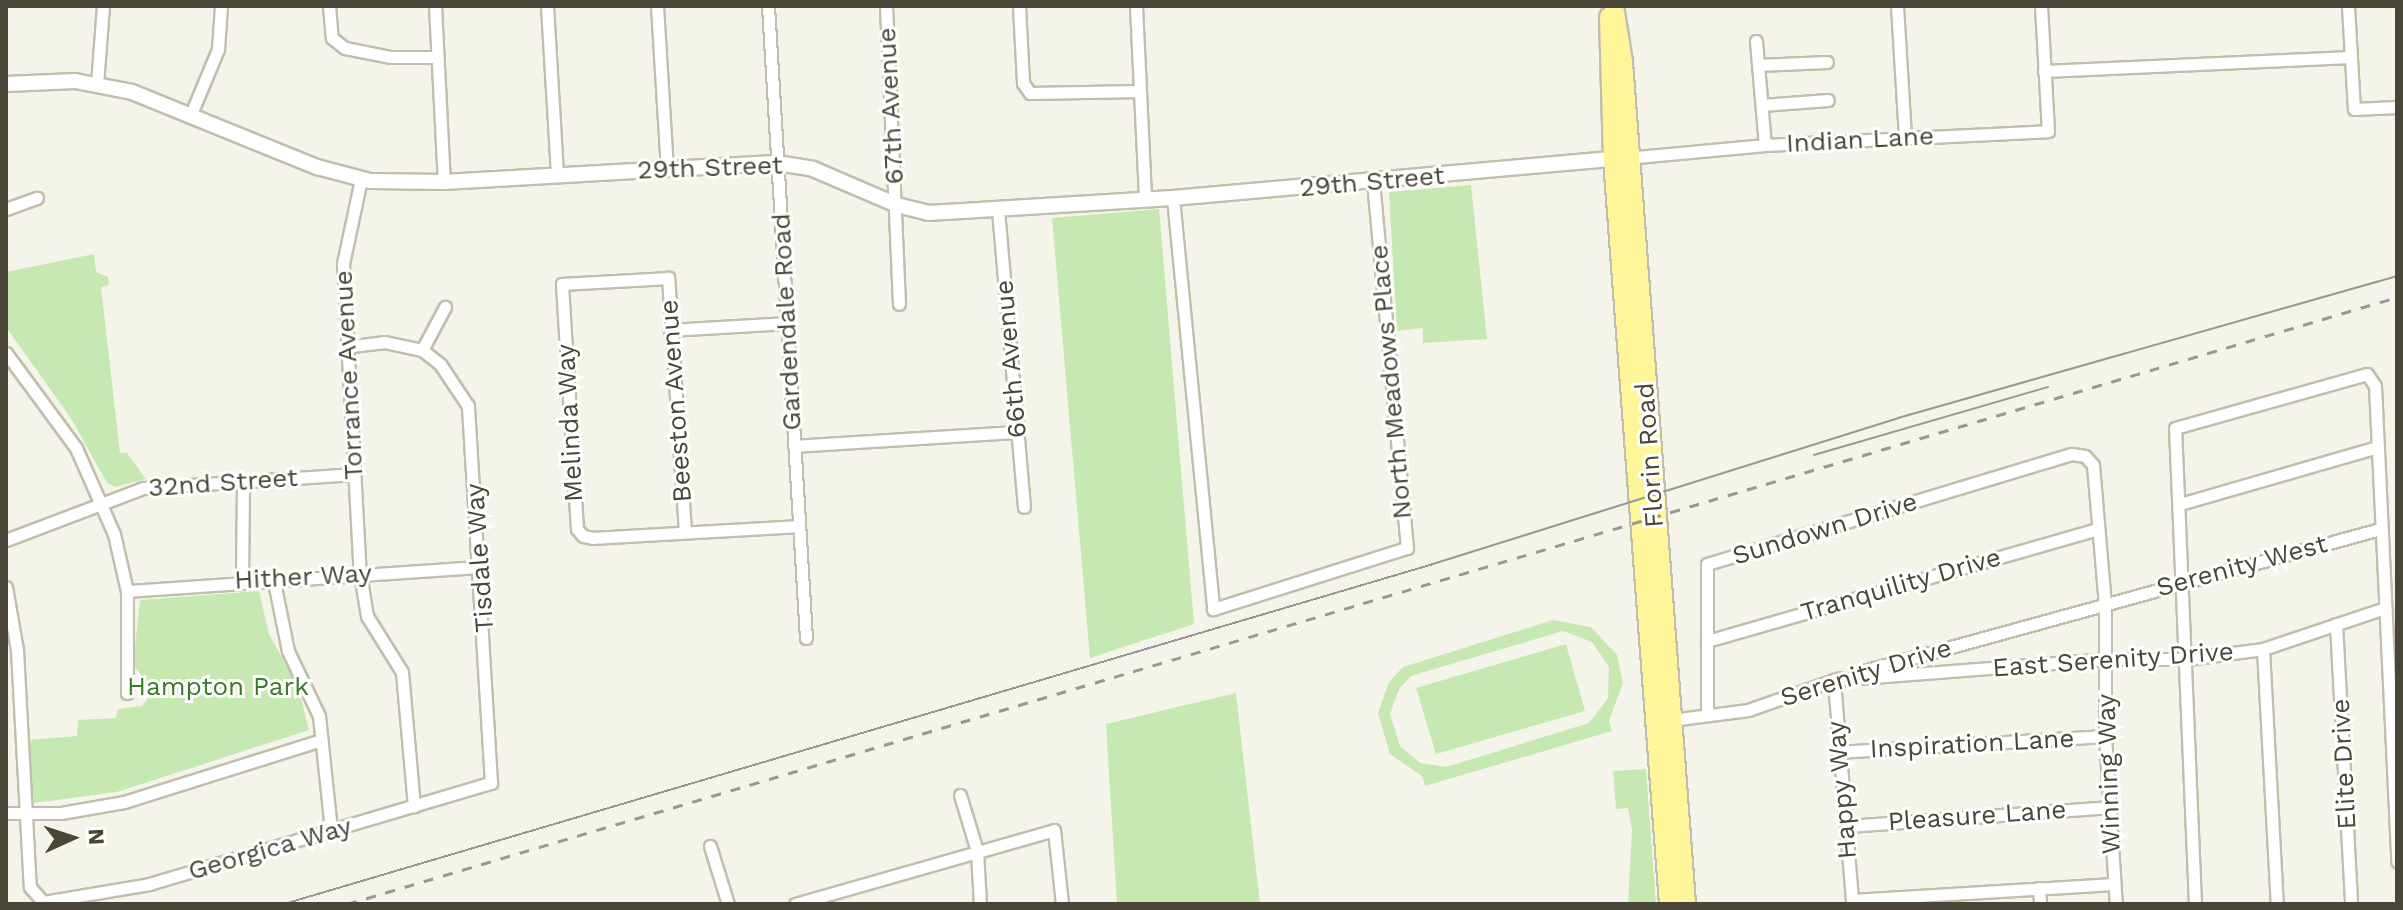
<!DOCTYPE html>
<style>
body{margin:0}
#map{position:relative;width:2403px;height:910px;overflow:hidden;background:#f5f4ea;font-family:"Work Sans",sans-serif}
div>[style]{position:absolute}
.green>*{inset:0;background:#c6e9b2}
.roads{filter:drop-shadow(2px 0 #c1beac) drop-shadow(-2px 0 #c1beac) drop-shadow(0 2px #c1beac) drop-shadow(0 -2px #c1beac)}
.minor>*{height:11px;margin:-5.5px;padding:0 5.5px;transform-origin:5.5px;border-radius:5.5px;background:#fff}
.tertiary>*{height:14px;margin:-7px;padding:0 7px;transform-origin:7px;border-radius:7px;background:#fff}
.primary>*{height:18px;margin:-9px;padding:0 9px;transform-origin:9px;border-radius:9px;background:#fff599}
.tram>*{height:2px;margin:-1px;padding:0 1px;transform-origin:1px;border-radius:1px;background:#989898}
.rail>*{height:3px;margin-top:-1.5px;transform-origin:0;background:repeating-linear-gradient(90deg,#989898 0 10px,transparent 0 20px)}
span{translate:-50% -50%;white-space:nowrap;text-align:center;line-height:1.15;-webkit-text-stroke:6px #fff;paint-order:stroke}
.street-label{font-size:26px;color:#494638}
.park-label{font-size:26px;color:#397c29}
.frame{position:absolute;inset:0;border:8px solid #494638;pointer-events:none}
.north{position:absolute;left:32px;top:798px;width:80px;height:80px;-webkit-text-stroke:6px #fff;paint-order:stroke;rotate:87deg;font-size:22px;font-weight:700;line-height:32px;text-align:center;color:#494638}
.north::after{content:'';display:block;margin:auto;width:28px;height:36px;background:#494638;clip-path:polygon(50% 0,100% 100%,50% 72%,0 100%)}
</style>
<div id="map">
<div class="green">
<i style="clip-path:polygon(1471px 185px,1487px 339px,1423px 343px,1423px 328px,1397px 331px,1389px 192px)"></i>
<i style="clip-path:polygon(1159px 209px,1194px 624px,1090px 658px,1052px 218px)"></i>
<i style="clip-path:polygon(94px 254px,96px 272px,108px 277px,109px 285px,101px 287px,120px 453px,127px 453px,146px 479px,115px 487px,107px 483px,72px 420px,6px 327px,6px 272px)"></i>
<i style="clip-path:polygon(259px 591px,269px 634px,298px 687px,309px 730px,117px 792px,34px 803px,27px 740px,77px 736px,78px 720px,116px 718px,118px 709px,142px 706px,149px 697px,147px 682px,133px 665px,140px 600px)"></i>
<i style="clip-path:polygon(evenodd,1553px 620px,1591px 627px,1617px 655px,1623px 683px,1609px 721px,1612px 731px,1425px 786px,1422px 776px,1390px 754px,1378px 713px,1389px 682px,1403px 667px,1553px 620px,1563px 631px,1592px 642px,1609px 667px,1608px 698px,1589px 723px,1446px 767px,1420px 763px,1400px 746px,1390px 714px,1399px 689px,1411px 676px,1563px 631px)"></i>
<i style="clip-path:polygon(1566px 644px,1585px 711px,1436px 754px,1416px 688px)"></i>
<i style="clip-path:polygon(1236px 693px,1260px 904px,1117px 904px,1106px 724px)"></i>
<i style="clip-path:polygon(1646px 769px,1656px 904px,1628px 904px,1632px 830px,1628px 808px,1616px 809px,1613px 771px)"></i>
</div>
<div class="roads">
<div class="minor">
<i style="left:329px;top:6px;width:32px;rotate:85deg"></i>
<i style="left:332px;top:38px;width:16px;rotate:38deg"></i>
<i style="left:345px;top:48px;width:47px;rotate:11.1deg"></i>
<i style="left:391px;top:57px;width:46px"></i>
<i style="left:435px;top:6px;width:176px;rotate:87.1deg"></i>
<i style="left:547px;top:6px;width:170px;rotate:86.6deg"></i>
<i style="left:657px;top:6px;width:163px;rotate:86.5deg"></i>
<i style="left:768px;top:6px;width:633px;rotate:86.56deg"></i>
<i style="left:886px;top:6px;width:298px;rotate:87.5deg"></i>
<i style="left:1019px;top:6px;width:77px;rotate:87deg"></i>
<i style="left:1023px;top:83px;width:12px;rotate:55deg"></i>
<i style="left:1030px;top:93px;width:110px;rotate:-1deg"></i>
<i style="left:1136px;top:6px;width:194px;rotate:87.3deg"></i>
<i style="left:1897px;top:6px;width:132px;rotate:86.5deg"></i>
<i style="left:2348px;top:6px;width:103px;rotate:86.7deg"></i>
<i style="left:2354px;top:109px;width:43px;rotate:-2.7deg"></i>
<i style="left:1756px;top:41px;width:104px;rotate:85.1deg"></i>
<i style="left:1758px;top:65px;width:69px;rotate:-2.5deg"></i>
<i style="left:2044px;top:71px;width:307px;rotate:-2.6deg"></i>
<i style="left:97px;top:84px;width:78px;rotate:-85.6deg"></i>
<i style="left:1762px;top:105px;width:66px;rotate:-4.3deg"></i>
<i style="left:191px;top:114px;width:70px;rotate:-67.4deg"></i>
<i style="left:218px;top:49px;width:43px;rotate:-86deg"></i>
<i style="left:1626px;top:158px;width:140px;rotate:-5.3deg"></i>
<i style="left:1765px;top:145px;width:283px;rotate:-2.8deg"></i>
<i style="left:2048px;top:131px;width:125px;rotate:-93.2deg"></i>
<i style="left:361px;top:179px;width:87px;rotate:102deg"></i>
<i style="left:343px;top:264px;width:310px;rotate:86.9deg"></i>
<i style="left:360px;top:574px;width:43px;rotate:80.5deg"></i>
<i style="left:367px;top:616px;width:66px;rotate:58deg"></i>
<i style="left:402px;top:672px;width:135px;rotate:84.9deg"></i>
<i style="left:1173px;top:198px;width:413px;rotate:84.4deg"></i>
<i style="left:1213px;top:609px;width:203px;rotate:-17.5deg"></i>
<i style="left:1407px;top:548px;width:368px;rotate:-95.3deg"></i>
<i style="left:6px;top:209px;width:33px;rotate:-20deg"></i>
<i style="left:998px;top:210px;width:298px;rotate:85deg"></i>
<i style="left:670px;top:330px;width:117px;rotate:-3.4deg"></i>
<i style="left:422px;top:350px;width:49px;rotate:-61.9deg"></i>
<i style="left:6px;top:353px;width:118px;rotate:53.6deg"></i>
<i style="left:76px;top:448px;width:94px;rotate:66.2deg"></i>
<i style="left:114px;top:534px;width:58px;rotate:77.2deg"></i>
<i style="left:127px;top:591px;width:102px;rotate:90deg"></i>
<i style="left:794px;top:446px;width:224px;rotate:-3.6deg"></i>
<i style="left:2180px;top:504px;width:205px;rotate:-16.1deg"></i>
<i style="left:685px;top:532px;width:255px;rotate:-93.8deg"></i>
<i style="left:668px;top:278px;width:106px;rotate:176.8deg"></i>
<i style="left:562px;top:284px;width:245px;rotate:86.5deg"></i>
<i style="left:577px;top:529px;width:9px;rotate:49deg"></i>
<i style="left:583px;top:536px;width:10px;rotate:11deg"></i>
<i style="left:593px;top:538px;width:206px;rotate:-3.3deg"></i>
<i style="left:6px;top:540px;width:147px;rotate:-20.8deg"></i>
<i style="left:143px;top:488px;width:211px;rotate:-3.8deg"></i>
<i style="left:273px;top:577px;width:76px;rotate:78.5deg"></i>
<i style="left:288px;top:651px;width:72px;rotate:64.5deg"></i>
<i style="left:319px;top:716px;width:116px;rotate:84deg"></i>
<i style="left:242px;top:580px;width:99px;rotate:-89.4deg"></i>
<i style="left:6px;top:587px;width:64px;rotate:80.1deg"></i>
<i style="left:17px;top:650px;width:237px;rotate:86.9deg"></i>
<i style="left:30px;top:887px;width:20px;rotate:49deg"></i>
<i style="left:43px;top:902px;width:108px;rotate:-9.6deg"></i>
<i style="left:149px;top:884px;width:357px;rotate:-16.5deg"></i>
<i style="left:491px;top:783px;width:378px;rotate:-93.5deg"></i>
<i style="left:468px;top:406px;width:50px;rotate:-123.7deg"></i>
<i style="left:440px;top:364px;width:23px;rotate:-142deg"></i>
<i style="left:422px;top:350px;width:38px;rotate:-168deg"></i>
<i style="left:385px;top:342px;width:38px;rotate:173deg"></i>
<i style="left:127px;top:591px;width:354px;rotate:-3.9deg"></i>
<i style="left:2336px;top:624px;width:280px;rotate:86.9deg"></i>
<i style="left:1707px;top:641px;width:404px;rotate:-16deg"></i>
<i style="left:2263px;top:649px;width:255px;rotate:86.9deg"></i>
<i style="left:1860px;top:672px;width:539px;rotate:-15.38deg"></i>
<i style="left:1707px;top:713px;width:149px;rotate:-90deg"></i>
<i style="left:1707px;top:564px;width:381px;rotate:-16.8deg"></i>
<i style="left:2072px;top:454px;width:13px;rotate:9deg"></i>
<i style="left:2085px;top:456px;width:12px;rotate:48deg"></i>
<i style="left:2093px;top:465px;width:141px;rotate:85.1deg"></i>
<i style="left:2105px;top:605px;width:131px;rotate:90deg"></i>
<i style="left:2105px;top:736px;width:168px;rotate:86.3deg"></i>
<i style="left:1671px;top:720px;width:78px;rotate:-7.4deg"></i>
<i style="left:1748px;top:710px;width:97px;rotate:-19.2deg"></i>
<i style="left:1838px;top:752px;width:267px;rotate:-3.4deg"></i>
<i style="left:960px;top:795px;width:59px;rotate:73.1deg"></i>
<i style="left:977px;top:851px;width:53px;rotate:86.8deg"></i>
<i style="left:6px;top:813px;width:55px"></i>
<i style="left:61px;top:813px;width:64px;rotate:-9.9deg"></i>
<i style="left:124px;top:802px;width:207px;rotate:-17.4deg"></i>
<i style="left:1846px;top:826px;width:264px;rotate:-4.1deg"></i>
<i style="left:710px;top:846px;width:61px;rotate:72.8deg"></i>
<i style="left:2114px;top:884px;width:262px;rotate:176.5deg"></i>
<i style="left:1852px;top:900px;width:221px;rotate:-94.7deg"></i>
<i style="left:1834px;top:680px;width:272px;rotate:-4.4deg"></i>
<i style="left:2105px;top:659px;width:82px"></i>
<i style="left:2187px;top:659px;width:77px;rotate:-7.5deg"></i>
<i style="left:2263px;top:649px;width:129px;rotate:-18.6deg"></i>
<i style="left:2039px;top:888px;width:16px;rotate:86deg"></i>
<i style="left:795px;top:904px;width:269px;rotate:-15.9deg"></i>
<i style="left:1054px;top:830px;width:74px;rotate:83.8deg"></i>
<i style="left:2195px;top:904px;width:476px;rotate:-92.4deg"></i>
<i style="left:2175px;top:428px;width:199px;rotate:-15.7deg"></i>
<i style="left:2367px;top:374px;width:14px;rotate:56deg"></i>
<i style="left:2375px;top:386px;width:476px;rotate:87.3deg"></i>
</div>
<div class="tertiary">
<i style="left:6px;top:84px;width:69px;rotate:-2.5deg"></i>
<i style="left:75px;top:81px;width:58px;rotate:10.9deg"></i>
<i style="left:132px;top:92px;width:200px;rotate:22.1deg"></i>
<i style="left:317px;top:167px;width:55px;rotate:14.8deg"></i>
<i style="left:370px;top:181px;width:74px;rotate:0.8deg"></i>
<i style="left:444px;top:182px;width:334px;rotate:-3.3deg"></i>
<i style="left:777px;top:163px;width:36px;rotate:9deg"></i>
<i style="left:813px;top:169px;width:91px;rotate:23.2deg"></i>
<i style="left:897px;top:205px;width:32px;rotate:14deg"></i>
<i style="left:928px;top:213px;width:245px;rotate:-3.5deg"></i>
<i style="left:1173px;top:198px;width:442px;rotate:-5.1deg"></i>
</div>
<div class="primary">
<i style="left:1614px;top:6px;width:57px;rotate:80.9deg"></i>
<i style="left:1623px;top:62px;width:844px;rotate:85.72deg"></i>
<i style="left:1609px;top:17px;width:142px;rotate:88.4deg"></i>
<i style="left:1613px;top:159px;width:747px;rotate:85.7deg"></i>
</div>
</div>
<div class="tram">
<i style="left:1814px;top:455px;width:244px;rotate:-16.2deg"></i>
<i style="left:284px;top:904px;width:1198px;rotate:-16.48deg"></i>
<i style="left:1433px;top:564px;width:487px;rotate:-17.4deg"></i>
<i style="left:1898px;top:418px;width:519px;rotate:-15.88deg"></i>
</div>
<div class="rail">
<i style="left:347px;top:904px;width:2138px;rotate:-16.49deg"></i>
</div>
<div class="street-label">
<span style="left:891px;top:106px;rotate:-93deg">67th Avenue</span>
<span style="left:1860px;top:140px;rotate:-3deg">Indian Lane</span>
<span style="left:710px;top:168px;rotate:-2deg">29th Street</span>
<span style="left:1372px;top:182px;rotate:-5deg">29th Street</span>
<span style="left:787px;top:322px;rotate:-93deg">Gardendale Road</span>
<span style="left:1011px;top:359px;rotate:-95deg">66th Avenue</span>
<span style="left:349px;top:375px;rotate:-93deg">Torrance Avenue</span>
<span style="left:1391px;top:382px;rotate:-95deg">North Meadows Place</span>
<span style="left:676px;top:401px;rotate:-94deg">Beeston Avenue</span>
<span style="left:570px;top:423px;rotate:-93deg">Melinda Way</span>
<span style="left:1650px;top:455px;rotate:-94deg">Florin Road</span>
<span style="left:223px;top:483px;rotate:-4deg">32nd Street</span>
<span style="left:1825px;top:529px;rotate:-17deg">Sundown Drive</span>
<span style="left:480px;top:558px;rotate:-94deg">Tisdale Way</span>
<span style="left:2242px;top:566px;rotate:-15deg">Serenity West</span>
<span style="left:303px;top:577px;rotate:-3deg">Hither Way</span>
<span style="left:1901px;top:585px;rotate:-16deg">Tranquility Drive</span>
<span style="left:2113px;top:660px;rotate:-4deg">East Serenity Drive</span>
<span style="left:1866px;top:673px;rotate:-17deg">Serenity Drive</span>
<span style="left:1972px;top:744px;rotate:-3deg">Inspiration Lane</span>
<span style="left:2344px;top:764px;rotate:-93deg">Elite Drive</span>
<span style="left:2109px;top:774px;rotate:-92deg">Winning Way</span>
<span style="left:1842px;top:790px;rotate:-95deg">Happy Way</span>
<span style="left:1977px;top:816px;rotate:-4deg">Pleasure Lane</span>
<span style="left:270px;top:849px;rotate:-16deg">Georgica Way</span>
</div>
<div class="park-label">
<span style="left:218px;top:687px">Hampton Park</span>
</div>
<div class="frame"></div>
<div class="north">N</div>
</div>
